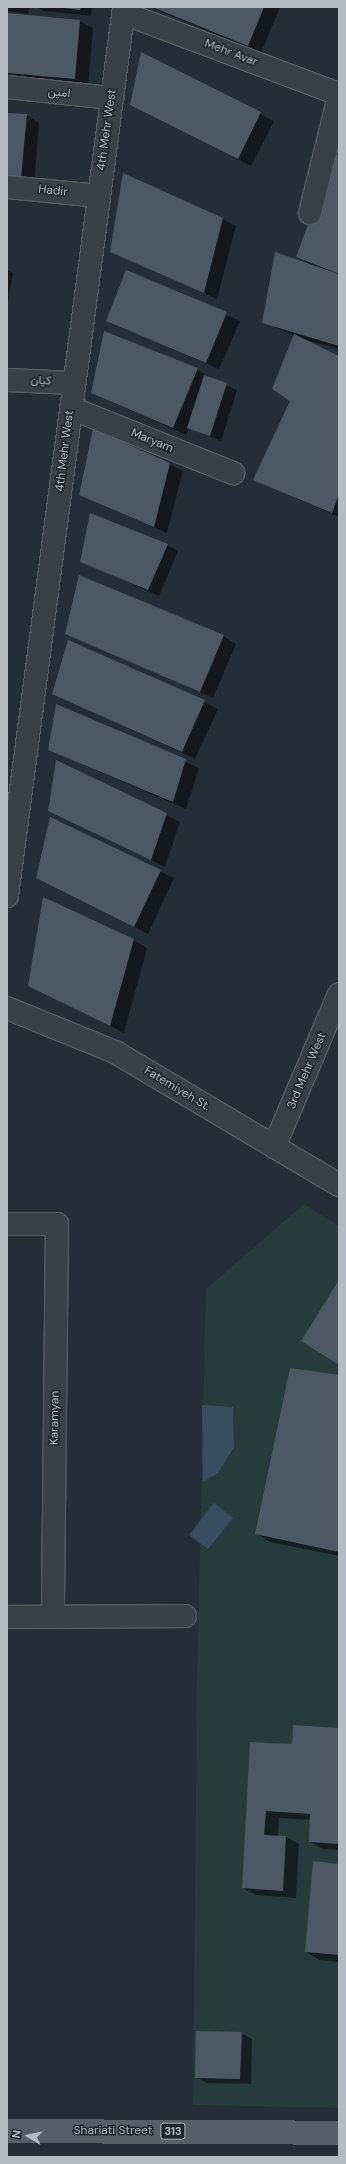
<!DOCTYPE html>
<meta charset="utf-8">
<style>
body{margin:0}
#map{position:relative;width:346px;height:2164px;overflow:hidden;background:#242e39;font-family:"DM Sans",Vazirmatn,sans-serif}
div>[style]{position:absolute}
.green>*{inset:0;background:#273b3b}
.water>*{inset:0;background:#3b4d61}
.shadow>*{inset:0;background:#0007}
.building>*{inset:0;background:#4c5864}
.roads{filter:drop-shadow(1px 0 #565e67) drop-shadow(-1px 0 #565e67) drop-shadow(0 1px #565e67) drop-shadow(0 -1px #565e67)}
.minor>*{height:22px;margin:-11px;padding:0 11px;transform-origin:11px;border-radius:11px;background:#384049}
.primary>*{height:22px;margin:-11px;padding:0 11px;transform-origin:11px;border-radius:11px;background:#565f69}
span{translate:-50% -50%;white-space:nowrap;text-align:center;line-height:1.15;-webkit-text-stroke:3px #1d252e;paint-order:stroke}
.shield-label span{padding:1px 3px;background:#1d252e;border:1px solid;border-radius:3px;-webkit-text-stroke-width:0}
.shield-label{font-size:11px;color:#b3bbc5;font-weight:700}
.street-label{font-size:12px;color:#b3bbc5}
.frame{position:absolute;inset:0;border:8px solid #b3bbc5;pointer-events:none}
.north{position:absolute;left:8px;top:2116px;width:40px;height:40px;-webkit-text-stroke:3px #1d252e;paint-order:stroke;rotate:279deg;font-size:11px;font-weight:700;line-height:16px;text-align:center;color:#b3bbc5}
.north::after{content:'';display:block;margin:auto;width:14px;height:18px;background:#b3bbc5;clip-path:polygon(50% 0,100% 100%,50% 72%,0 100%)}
</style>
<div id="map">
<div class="green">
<i style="clip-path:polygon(304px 1204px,339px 1226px,339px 2108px,193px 2105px,197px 1686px,206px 1289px)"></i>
</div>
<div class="water">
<i style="clip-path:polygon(202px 1405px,233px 1407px,234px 1447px,218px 1473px,203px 1482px)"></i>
<i style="clip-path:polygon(214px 1503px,233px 1518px,208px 1549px,189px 1535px)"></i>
</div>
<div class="shadow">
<i style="clip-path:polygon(7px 7px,29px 7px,28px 14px,7px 11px)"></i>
<i style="clip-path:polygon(36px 7px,92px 7px,91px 16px,44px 11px)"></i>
<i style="clip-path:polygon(150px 7px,280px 7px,261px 53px)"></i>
<i style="clip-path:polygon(7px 14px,80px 21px,93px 28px,88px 86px,7px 78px)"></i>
<i style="clip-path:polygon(142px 54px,274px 121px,251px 166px,131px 105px)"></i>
<i style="clip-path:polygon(7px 114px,26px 115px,39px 123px,34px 185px,7px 182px)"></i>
<i style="clip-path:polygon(339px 157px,339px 349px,302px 339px,339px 357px,339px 517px,255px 480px,291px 401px,295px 336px,263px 322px,308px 263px,297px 257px)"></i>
<i style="clip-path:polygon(223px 219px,236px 226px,217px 299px,111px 251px)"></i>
<i style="clip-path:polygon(7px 270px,13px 273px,7px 307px)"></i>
<i style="clip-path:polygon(127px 272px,240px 321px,219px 369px,107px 321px)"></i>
<i style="clip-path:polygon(197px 369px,210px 378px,237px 390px,221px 441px,189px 428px,186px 435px,92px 393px)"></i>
<i style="clip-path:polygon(170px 464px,183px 471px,167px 533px,80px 495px)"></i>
<i style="clip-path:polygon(167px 545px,178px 551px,159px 596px,81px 561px)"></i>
<i style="clip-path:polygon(66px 633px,223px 636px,236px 644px,213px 698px)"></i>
<i style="clip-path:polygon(68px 641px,218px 709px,195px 759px,53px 693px)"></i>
<i style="clip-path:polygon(56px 705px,199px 768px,186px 809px,49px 750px)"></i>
<i style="clip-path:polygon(57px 762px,180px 822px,165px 867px,49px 810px)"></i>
<i style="clip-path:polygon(50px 819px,174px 878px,148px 934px,37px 878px)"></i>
<i style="clip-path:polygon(134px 940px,147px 948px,124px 1033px,29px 986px)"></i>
<i style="clip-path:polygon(339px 1376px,339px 1556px,270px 1542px,256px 1533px)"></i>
<i style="clip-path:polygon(339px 1729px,339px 1850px,323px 1849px,310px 1842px,311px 1820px,279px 1818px,278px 1836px,286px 1837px,299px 1844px,296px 1898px,256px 1895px,243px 1888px,251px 1743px,293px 1745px)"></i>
<i style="clip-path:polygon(339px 1865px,339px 1962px,320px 1960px,306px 1952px)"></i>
<i style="clip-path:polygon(241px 2033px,252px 2039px,251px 2084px,207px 2083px,196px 2077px)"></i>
</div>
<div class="building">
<i style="clip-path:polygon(56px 7px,81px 7px,80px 10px)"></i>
<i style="clip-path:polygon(152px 7px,264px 7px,248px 46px)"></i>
<i style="clip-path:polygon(7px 13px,80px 20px,75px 79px,7px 73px)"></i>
<i style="clip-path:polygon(141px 52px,261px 112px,238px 159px,130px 105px)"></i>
<i style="clip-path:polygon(7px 113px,27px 114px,21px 178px,7px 177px)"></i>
<i style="clip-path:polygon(334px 154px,339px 156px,339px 274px,296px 257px)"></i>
<i style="clip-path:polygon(123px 173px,223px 218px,204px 293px,110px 252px)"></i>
<i style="clip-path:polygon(275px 252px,339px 274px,339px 346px,262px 323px)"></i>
<i style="clip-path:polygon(126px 270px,227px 312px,206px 363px,106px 321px)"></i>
<i style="clip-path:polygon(104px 331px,198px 368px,173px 428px,91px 393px)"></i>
<i style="clip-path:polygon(294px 334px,339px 356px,339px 494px,332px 513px,253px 480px,290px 401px,272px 389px)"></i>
<i style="clip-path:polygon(204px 375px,227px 383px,210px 436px,187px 428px)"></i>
<i style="clip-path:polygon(93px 429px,170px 463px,154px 527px,79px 495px)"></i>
<i style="clip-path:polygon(90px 513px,168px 544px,148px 590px,80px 562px)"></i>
<i style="clip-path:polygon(79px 575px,224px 635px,200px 692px,65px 634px)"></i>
<i style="clip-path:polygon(68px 640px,205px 700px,182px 752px,52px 694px)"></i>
<i style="clip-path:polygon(56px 704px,186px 759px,173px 802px,48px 750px)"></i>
<i style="clip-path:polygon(56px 760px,167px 813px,151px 860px,48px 811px)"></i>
<i style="clip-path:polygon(50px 817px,161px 870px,134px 927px,36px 878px)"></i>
<i style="clip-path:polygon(43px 897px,134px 939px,110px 1026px,28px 986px)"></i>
<i style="clip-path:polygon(339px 1280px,339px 1365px,301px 1341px)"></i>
<i style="clip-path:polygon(290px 1368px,339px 1375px,339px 1552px,255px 1534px)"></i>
<i style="clip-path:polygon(293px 1725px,339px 1728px,339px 1844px,309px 1842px,310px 1814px,266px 1811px,264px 1835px,286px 1836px,283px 1891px,242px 1888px,250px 1742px,292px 1744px)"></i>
<i style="clip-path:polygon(313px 1861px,339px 1864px,339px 1955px,305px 1952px)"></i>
<i style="clip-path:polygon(196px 2031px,242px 2032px,240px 2079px,195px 2078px)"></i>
</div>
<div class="roads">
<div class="minor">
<i style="left:123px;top:13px;width:231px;rotate:20.6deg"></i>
<i style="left:7px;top:87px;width:106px;rotate:6deg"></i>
<i style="left:7px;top:187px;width:92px;rotate:5.6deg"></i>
<i style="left:310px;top:213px;width:120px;rotate:-76deg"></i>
<i style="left:7px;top:380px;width:67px;rotate:2.6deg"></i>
<i style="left:71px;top:408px;width:175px;rotate:21.9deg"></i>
<i style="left:7px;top:896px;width:897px;rotate:-82.5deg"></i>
<i style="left:7px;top:1008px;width:117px;rotate:22.2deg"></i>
<i style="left:115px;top:1052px;width:261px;rotate:30.7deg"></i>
<i style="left:274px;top:1147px;width:166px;rotate:-67deg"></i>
<i style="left:7px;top:1224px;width:50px"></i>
<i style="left:57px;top:1224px;width:392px;rotate:90.6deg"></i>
<i style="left:7px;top:1617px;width:178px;rotate:-0.3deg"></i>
</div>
<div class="primary">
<i style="left:7px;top:2131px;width:332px;rotate:0.3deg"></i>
</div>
</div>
<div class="shield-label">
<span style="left:173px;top:2131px">313</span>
</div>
<div class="street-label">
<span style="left:231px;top:53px;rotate:21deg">Mehr Avar</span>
<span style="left:59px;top:93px;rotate:6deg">امین</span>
<span style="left:107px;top:130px;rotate:-82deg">4th Mehr West</span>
<span style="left:53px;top:191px;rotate:6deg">Hadir</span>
<span style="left:41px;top:381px;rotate:2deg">کیان</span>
<span style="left:152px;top:441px;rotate:22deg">Maryam</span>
<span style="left:65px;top:451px;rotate:-83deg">4th Mehr West</span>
<span style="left:307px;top:1071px;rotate:-67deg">3rd Mehr West</span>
<span style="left:177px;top:1089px;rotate:31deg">Fatemiyeh St.</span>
<span style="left:55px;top:1418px;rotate:-89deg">Karamyan</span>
<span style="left:113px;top:2131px">Shariati Street</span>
</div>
<div class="frame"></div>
<div class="north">N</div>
</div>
